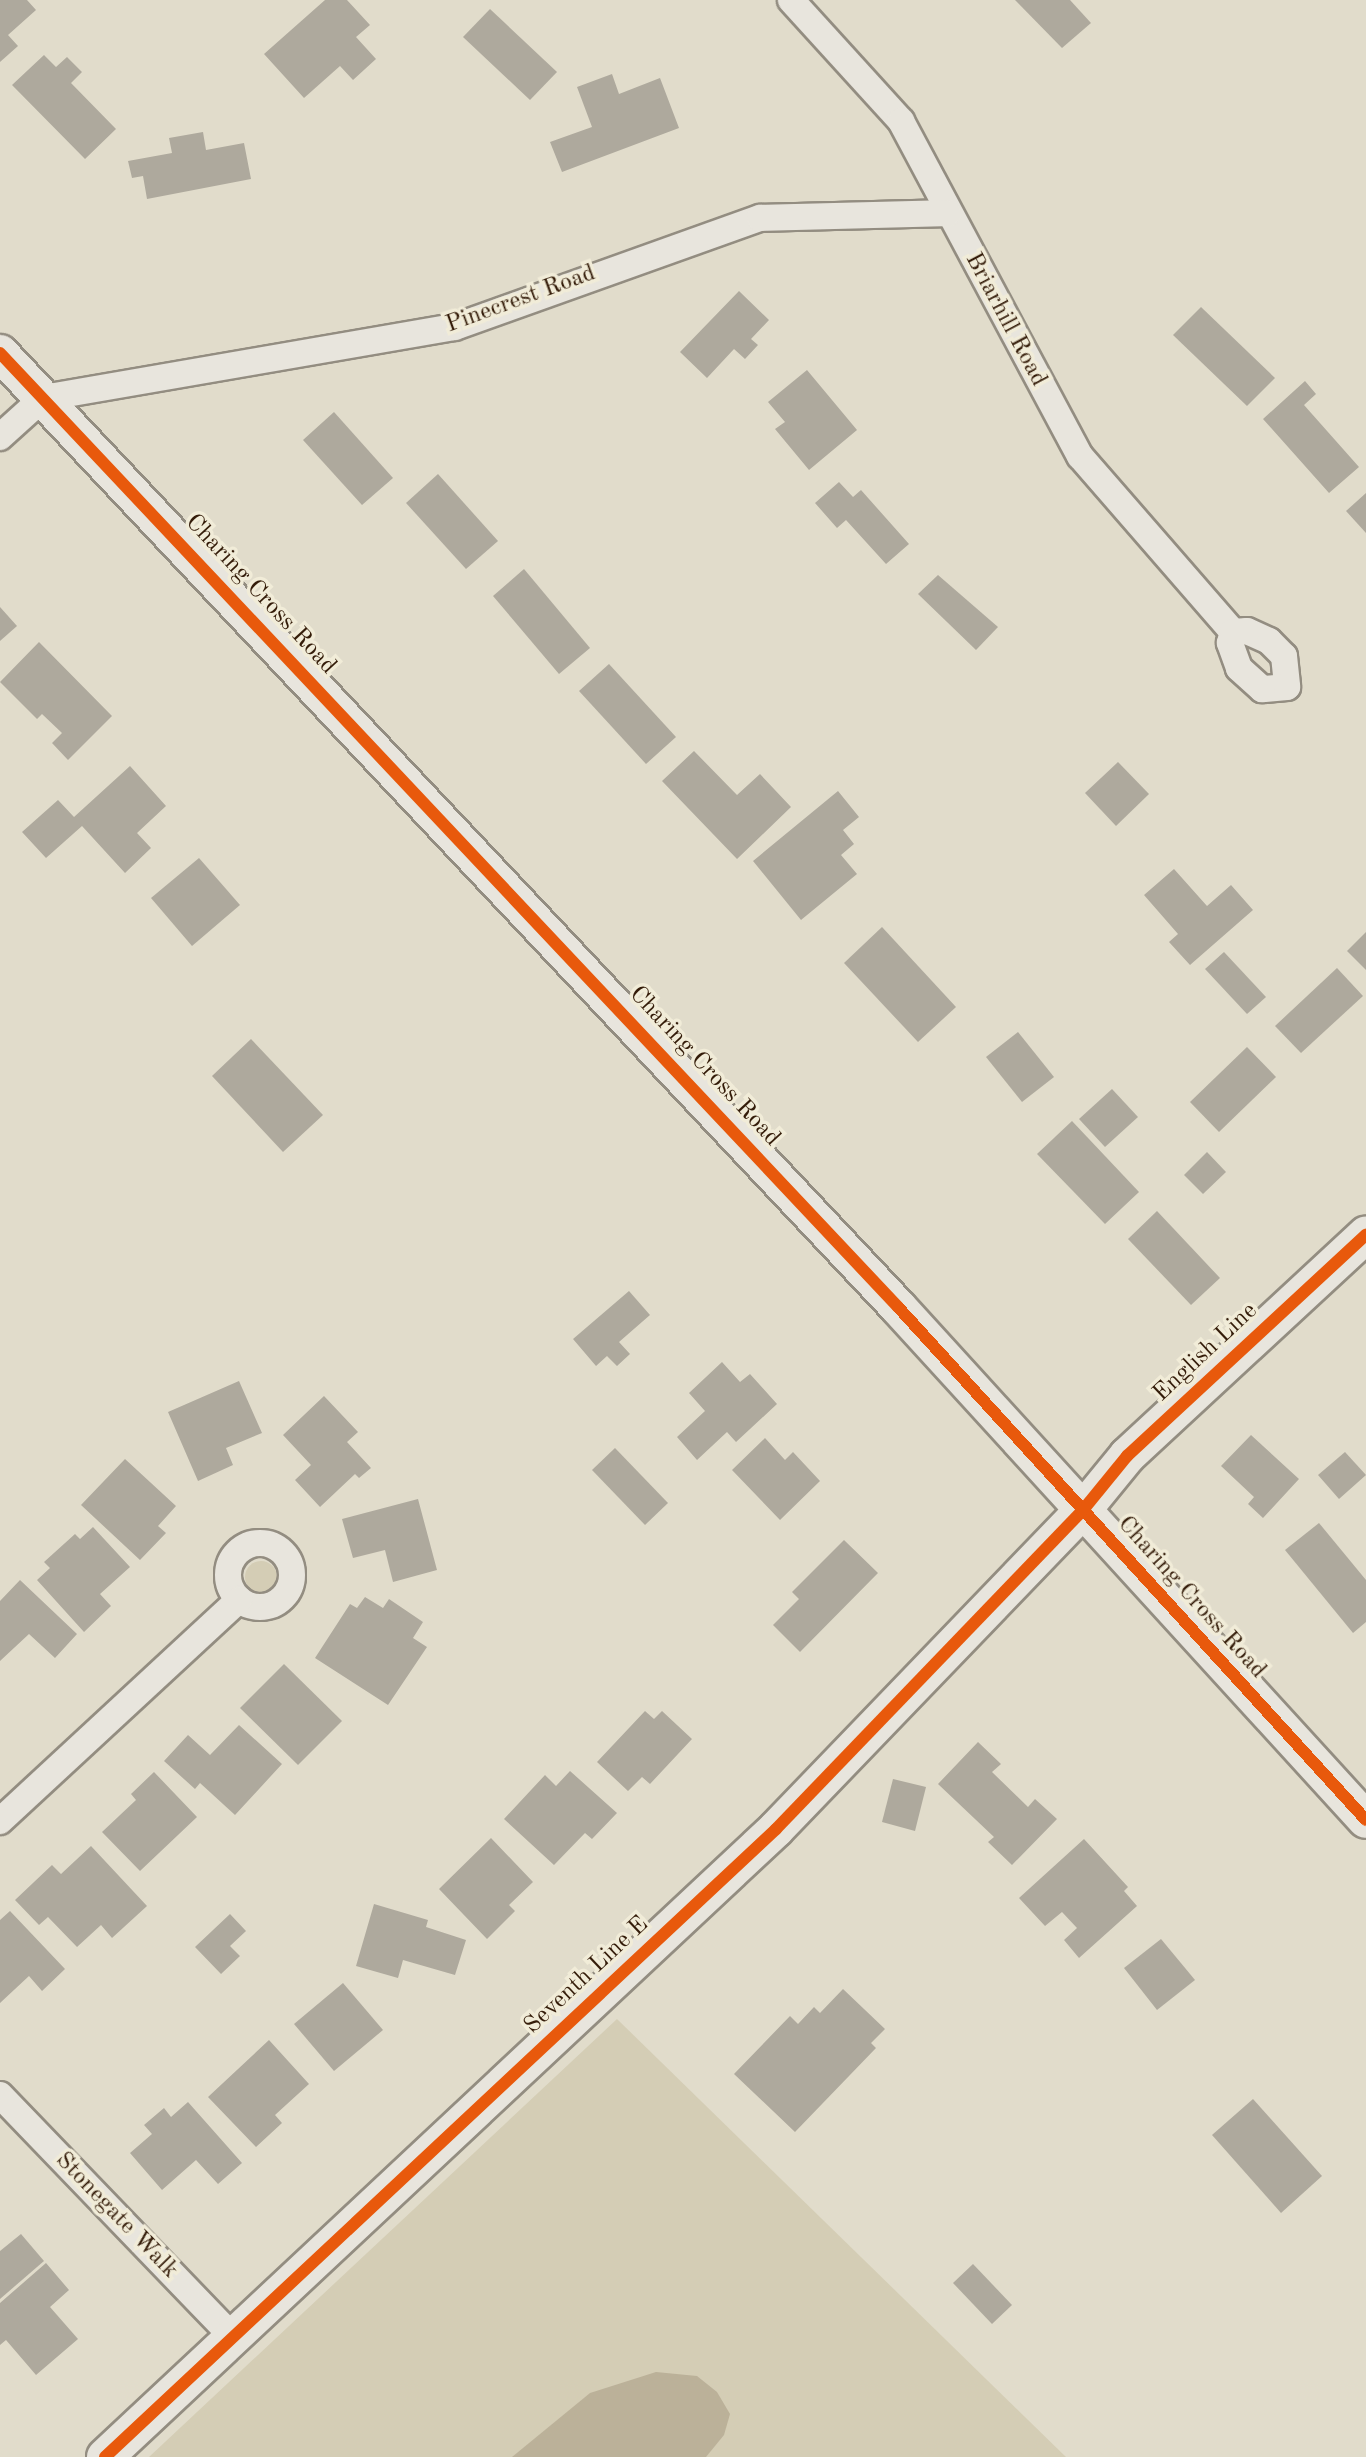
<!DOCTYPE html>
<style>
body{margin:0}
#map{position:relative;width:1366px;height:2457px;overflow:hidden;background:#e1dccb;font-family:"Old Standard TT",serif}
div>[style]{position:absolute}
.green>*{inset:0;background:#d4cdb5}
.round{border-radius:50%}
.water>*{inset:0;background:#bbb199}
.building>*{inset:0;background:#aea99d}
.roads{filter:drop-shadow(2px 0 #938d81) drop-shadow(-2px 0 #938d81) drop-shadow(0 2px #938d81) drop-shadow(0 -2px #938d81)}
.street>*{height:26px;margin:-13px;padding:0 13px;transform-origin:13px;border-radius:13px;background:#e8e5dd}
.street>.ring{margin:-13px;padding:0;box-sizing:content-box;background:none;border:26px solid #e8e5dd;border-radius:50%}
.secondary>*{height:36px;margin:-18px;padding:0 18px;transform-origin:18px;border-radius:18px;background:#e8e5dd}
.cycleway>*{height:12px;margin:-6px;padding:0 6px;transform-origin:6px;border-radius:6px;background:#e8590c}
span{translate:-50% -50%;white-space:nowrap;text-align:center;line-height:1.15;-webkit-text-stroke:7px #f1ecd8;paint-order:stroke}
.street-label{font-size:24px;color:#341c09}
</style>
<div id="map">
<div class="green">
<i class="round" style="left:245px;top:1561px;width:32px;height:32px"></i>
<i style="clip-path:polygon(617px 2019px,1066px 2457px,149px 2457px)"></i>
</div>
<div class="water">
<i style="clip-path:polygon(656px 2372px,697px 2376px,717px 2392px,730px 2414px,724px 2435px,706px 2457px,512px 2457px,590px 2393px)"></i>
</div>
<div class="building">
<i style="clip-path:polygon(0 0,27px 0,36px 10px,8px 35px,18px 46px,0 62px)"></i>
<i style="clip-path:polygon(325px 0,347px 0,370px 25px,356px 37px,376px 59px,353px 80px,340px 66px,304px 98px,264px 54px)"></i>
<i style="clip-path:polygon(1015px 0,1070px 0,1091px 23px,1062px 48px)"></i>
<i style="clip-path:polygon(490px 9px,557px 72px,530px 100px,463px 37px)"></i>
<i style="clip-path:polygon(44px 55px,56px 67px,67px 57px,82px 72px,71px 83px,116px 129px,85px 159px,12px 85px)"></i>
<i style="clip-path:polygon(612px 74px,619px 94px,660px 78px,679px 128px,562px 172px,550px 142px,592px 127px,577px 87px)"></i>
<i style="clip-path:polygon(203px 132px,206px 150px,244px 143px,251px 179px,147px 199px,143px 176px,132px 178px,128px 161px,172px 153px,169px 138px)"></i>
<i style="clip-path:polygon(739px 291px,769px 320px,751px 339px,758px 345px,745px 359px,734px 349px,707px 378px,680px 352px)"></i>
<i style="clip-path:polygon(1201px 307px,1275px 378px,1247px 406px,1173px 335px)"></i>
<i style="clip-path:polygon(807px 370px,857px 430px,809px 470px,775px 429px,785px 422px,768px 402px)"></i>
<i style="clip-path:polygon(1305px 381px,1316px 394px,1304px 405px,1359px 467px,1329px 493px,1263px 419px)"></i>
<i style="clip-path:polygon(334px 412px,393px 478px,362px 505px,303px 440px)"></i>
<i style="clip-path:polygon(438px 474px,498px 541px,466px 569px,406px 503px)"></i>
<i style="clip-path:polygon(839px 482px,853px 497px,861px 490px,909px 544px,886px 564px,846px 520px,837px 528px,815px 503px)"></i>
<i style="clip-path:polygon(1366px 493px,1366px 533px,1346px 511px)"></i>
<i style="clip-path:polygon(524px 569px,590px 648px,559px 674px,493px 596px)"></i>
<i style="clip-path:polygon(938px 575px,998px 627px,976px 650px,918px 594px)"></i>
<i style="clip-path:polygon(0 607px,17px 626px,0 641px)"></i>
<i style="clip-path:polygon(39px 642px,112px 716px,68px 760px,52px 743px,62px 733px,42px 714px,37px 719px,0 682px)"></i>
<i style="clip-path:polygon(609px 664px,676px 737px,646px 764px,579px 691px)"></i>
<i style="clip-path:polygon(694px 751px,737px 795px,760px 774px,791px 807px,737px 859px,662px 781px)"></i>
<i style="clip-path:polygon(1118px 762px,1149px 794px,1116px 826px,1085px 793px)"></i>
<i style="clip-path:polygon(130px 766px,166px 806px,137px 833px,151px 848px,125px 873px,82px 826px,46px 858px,22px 832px,58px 800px,74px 817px)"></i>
<i style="clip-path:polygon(838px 791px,859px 817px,843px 830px,854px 844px,841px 855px,857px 874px,801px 920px,753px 861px)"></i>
<i style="clip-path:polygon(199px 858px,240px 905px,192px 946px,151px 898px)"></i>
<i style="clip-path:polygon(1174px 869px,1207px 906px,1231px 885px,1253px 910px,1190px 965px,1169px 942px,1178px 934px,1144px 895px)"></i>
<i style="clip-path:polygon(882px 927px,956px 1007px,918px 1042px,844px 963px)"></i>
<i style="clip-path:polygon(1366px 932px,1366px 970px,1347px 951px)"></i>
<i style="clip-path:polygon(1224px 952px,1266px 997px,1247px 1014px,1205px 969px)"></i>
<i style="clip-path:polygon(1337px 968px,1363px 996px,1301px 1053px,1275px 1026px)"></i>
<i style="clip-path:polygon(1018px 1032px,1054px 1077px,1022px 1102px,986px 1057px)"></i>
<i style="clip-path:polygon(251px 1039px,323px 1115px,283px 1152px,212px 1076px)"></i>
<i style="clip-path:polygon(1247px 1047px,1276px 1077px,1219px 1132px,1190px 1102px)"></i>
<i style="clip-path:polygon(1112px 1089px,1138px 1117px,1105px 1147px,1079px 1119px)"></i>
<i style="clip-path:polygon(1072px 1121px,1139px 1192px,1105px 1224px,1037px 1154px)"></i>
<i style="clip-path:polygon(1207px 1152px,1226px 1172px,1203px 1194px,1184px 1175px)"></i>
<i style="clip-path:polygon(1157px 1211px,1220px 1278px,1191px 1305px,1128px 1239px)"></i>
<i style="clip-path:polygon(629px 1291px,650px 1315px,619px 1342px,630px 1354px,617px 1366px,607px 1356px,596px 1366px,573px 1339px)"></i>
<i style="clip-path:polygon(722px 1362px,740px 1382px,750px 1374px,777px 1404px,736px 1442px,727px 1432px,697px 1460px,677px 1437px,705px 1411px,689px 1393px)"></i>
<i style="clip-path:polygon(239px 1381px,262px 1433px,226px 1448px,233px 1465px,198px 1481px,168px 1412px)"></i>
<i style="clip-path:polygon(324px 1396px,358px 1432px,347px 1442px,371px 1468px,359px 1478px,355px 1474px,320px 1507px,295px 1480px,311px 1465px,283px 1435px)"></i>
<i style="clip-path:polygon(1251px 1435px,1299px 1479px,1263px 1518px,1248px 1504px,1254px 1497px,1221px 1466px)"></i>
<i style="clip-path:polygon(765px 1438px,785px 1460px,793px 1452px,820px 1481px,780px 1520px,732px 1470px)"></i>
<i style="clip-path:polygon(615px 1448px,668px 1503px,645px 1525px,592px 1470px)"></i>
<i style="clip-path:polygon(1345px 1452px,1366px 1475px,1339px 1499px,1318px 1475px)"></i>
<i style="clip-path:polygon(125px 1459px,176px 1506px,158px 1526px,166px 1533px,140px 1560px,81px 1505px)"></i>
<i style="clip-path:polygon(418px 1499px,437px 1570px,393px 1582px,385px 1550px,353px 1558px,342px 1519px)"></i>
<i style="clip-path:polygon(1319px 1523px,1366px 1580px,1366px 1622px,1353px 1633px,1285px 1550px)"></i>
<i style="clip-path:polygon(93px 1527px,130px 1567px,100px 1594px,111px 1606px,84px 1632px,37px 1580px,50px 1568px,44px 1562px,75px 1534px,80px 1539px)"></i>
<i style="clip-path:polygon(844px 1540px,878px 1573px,800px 1652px,773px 1625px,799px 1599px,792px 1592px)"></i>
<i style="clip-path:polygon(20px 1580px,77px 1634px,55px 1658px,29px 1634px,0 1661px,0 1601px)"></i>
<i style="clip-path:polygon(365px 1597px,383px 1608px,389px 1599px,423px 1622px,413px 1638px,427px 1647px,388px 1705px,315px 1658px,350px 1604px,357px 1608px)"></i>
<i style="clip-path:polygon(284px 1664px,342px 1721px,298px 1765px,240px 1708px)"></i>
<i style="clip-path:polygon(645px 1711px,654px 1719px,662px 1711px,692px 1739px,650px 1784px,642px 1777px,628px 1791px,597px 1762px)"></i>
<i style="clip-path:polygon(239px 1725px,282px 1764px,235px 1815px,200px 1783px,195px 1789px,164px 1761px,188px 1735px,210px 1755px)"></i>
<i style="clip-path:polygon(978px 1742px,1001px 1764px,992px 1772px,1028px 1807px,1035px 1799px,1057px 1819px,1012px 1865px,988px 1842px,994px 1837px,938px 1784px)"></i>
<i style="clip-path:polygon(570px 1771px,617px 1813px,592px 1839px,585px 1833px,554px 1865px,504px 1819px,545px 1775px,556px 1786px)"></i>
<i style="clip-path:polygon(154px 1772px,197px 1817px,140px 1871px,102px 1832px,136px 1800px,131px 1794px)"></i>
<i style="clip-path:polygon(893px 1779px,926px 1787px,915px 1831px,882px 1822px)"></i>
<i style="clip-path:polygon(491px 1838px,533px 1882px,509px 1905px,515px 1911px,487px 1939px,439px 1889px)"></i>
<i style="clip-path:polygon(1084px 1839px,1128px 1887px,1124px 1891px,1137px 1906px,1079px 1958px,1064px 1940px,1077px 1928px,1062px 1912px,1045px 1926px,1019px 1898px)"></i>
<i style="clip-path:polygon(91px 1846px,147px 1906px,112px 1938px,101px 1925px,77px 1947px,48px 1917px,39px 1925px,15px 1900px,52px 1865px,61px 1874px)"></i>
<i style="clip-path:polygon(374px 1904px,428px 1920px,426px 1927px,466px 1940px,455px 1975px,403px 1960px,398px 1978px,356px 1966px)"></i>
<i style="clip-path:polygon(10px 1911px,65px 1969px,42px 1991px,29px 1976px,0 2003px,0 1920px)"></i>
<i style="clip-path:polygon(230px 1914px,246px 1931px,230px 1946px,240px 1956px,221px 1974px,195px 1947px)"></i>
<i style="clip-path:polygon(1161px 1939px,1195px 1980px,1157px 2010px,1124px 1968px)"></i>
<i style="clip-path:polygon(343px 1983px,383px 2030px,334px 2071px,294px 2024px)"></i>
<i style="clip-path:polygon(843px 1989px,885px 2029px,871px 2043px,876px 2048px,795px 2132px,734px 2074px,790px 2016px,798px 2024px,814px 2007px,820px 2013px)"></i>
<i style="clip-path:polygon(269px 2040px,309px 2084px,275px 2115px,282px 2123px,256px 2147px,208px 2097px)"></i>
<i style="clip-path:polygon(1253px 2099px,1322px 2176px,1281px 2213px,1212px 2135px)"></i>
<i style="clip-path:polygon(188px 2102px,242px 2163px,218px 2184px,196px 2160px,162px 2190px,130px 2153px,152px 2134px,144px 2125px,164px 2108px,171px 2117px)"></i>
<i style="clip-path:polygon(21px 2234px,44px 2261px,0 2299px,0 2251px)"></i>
<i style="clip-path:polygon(46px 2263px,69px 2290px,50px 2307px,78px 2339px,36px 2375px,6px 2340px,0 2345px,0 2303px)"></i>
<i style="clip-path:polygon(973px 2264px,1012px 2305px,992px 2324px,953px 2283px)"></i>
</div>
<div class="roads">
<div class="street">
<i style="left:791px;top:0;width:164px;rotate:47.7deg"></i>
<i style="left:901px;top:121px;width:380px;rotate:61.9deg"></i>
<i style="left:1080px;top:456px;width:233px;rotate:49deg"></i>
<i style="left:0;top:437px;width:58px;rotate:-42.2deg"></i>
<i style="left:43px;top:398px;width:418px;rotate:-9.8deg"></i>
<i style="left:455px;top:327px;width:324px;rotate:-19.7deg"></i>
<i style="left:760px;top:218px;width:188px;rotate:-1.5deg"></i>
<i style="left:1247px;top:631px;width:24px;rotate:24deg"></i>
<i style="left:1269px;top:641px;width:21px;rotate:45deg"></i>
<i style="left:1284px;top:656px;width:31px;rotate:84deg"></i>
<i style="left:1287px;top:687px;width:25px;rotate:175deg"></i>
<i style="left:1262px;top:689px;width:31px;rotate:-138deg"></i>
<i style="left:1239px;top:668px;width:27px;rotate:-110deg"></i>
<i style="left:1230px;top:643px;width:11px;rotate:-75deg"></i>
<i style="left:1233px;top:632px;width:14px;rotate:-4deg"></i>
<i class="ring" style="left:228px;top:1543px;width:38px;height:38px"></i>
<i style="left:0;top:1821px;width:326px;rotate:-42.8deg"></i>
<i style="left:0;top:2095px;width:336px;rotate:46.1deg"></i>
</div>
<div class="secondary">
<i style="left:0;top:353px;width:1310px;rotate:46.73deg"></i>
<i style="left:898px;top:1307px;width:694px;rotate:47.63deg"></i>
<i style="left:105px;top:2457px;width:919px;rotate:-43.1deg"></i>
<i style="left:776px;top:1829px;width:443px;rotate:-46.1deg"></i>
<i style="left:1083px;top:1510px;width:70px;rotate:-50.8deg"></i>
<i style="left:1127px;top:1456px;width:326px;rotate:-42.8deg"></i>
</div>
</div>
<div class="cycleway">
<i style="left:0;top:353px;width:1310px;rotate:46.73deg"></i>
<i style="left:898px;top:1307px;width:694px;rotate:47.63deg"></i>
<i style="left:105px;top:2457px;width:919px;rotate:-43.1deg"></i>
<i style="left:776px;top:1829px;width:443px;rotate:-46.1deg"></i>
<i style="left:1083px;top:1510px;width:70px;rotate:-50.8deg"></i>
<i style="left:1127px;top:1456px;width:326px;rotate:-42.8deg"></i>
</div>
<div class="street-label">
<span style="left:521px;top:300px;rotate:-20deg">Pinecrest Road</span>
<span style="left:1005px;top:320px;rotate:62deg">Briarhill Road</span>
<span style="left:260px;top:595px;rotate:47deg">Charing Cross Road</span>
<span style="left:704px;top:1067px;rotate:47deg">Charing Cross Road</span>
<span style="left:1206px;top:1353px;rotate:-43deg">English Line</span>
<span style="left:1191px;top:1598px;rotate:48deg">Charing Cross Road</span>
<span style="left:587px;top:1976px;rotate:-43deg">Seventh Line E</span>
<span style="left:116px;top:2216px;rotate:46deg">Stonegate Walk</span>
</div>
</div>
